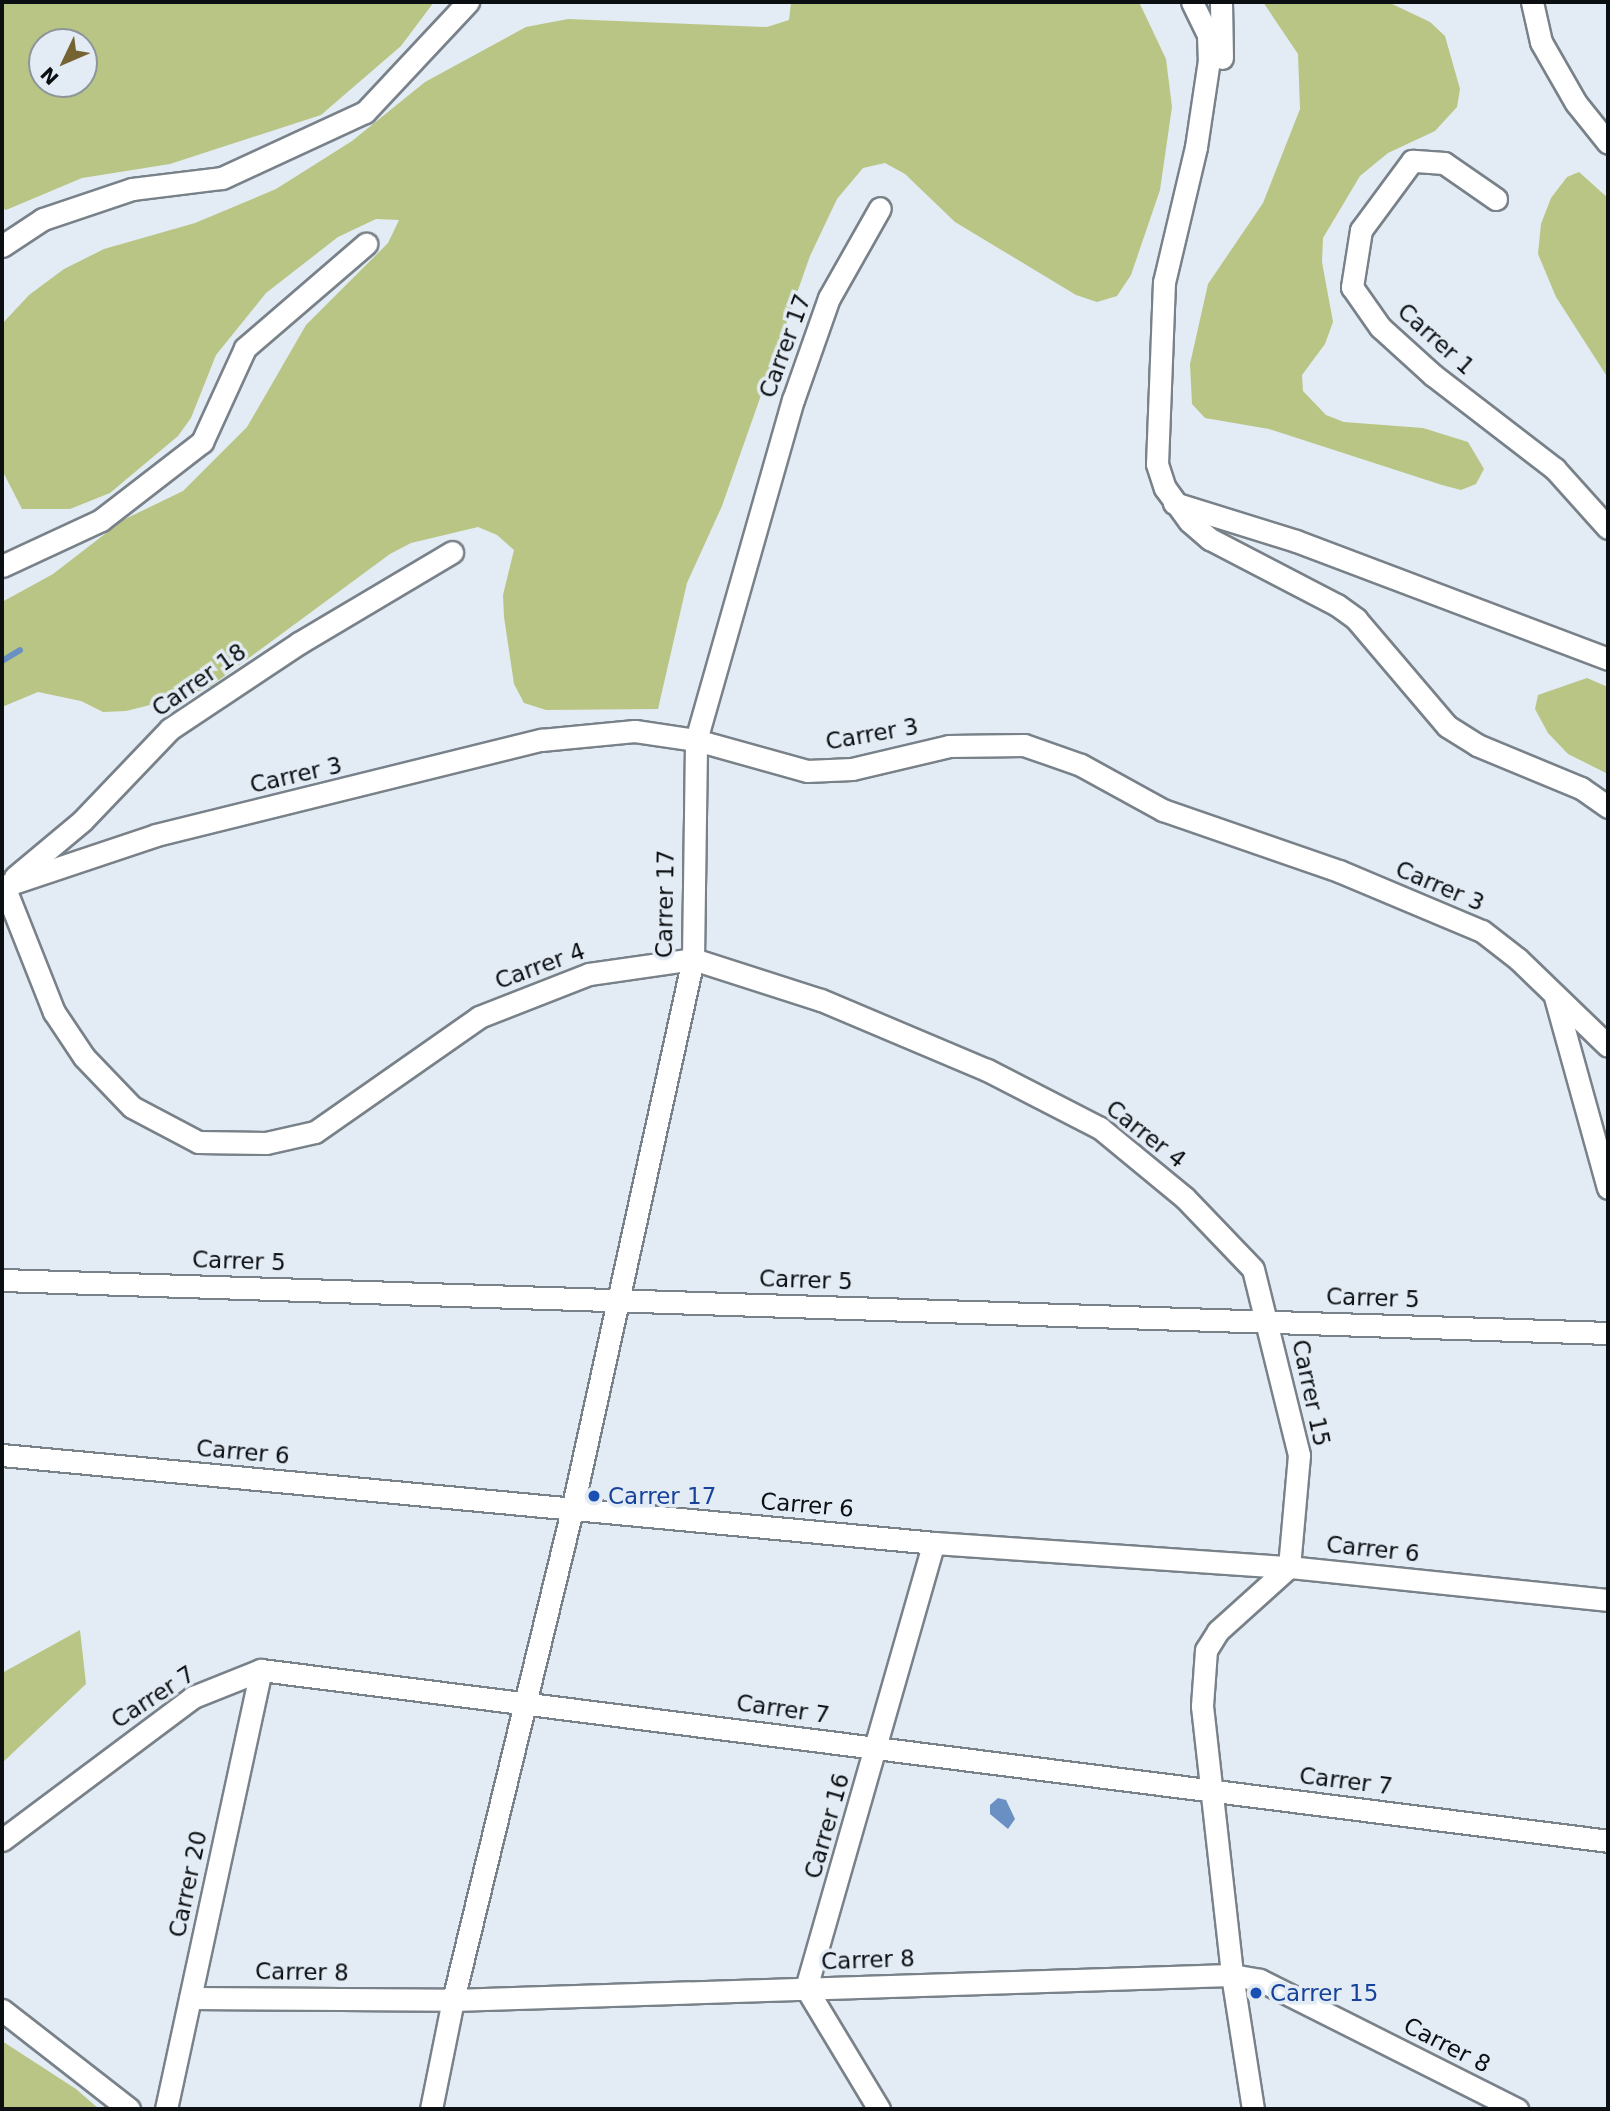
<!DOCTYPE html>
<style>
body{margin:0}
#map{position:relative;width:1610px;height:2111px;overflow:hidden;background:#e3ecf5;font-family:"DejaVu Sans",sans-serif}
div>[style]{position:absolute}
.forest>*{inset:0;background:#b9c584}
.water>*{inset:0;background:#6a90c3}
.stream>*{height:6px;margin:-3px;padding:0 3px;transform-origin:3px;border-radius:3px;background:#6a90c3}
.roads{filter:drop-shadow(2px 0 #798189) drop-shadow(-2px 0 #798189) drop-shadow(0 2px #798189) drop-shadow(0 -2px #798189)}
.minor>*{height:21px;margin:-10.5px;padding:0 10.5px;transform-origin:10.5px;border-radius:10.5px;background:#fff}
.dots>*{width:19px;height:19px;translate:-50% -50%;box-sizing:border-box;border:4px solid #e3ecf5;border-radius:50%}
span{translate:-50% -50%;white-space:nowrap;text-align:center;line-height:1.15;-webkit-text-stroke:7px #e3ecf5;paint-order:stroke}
.street-label{font-size:23px;color:#0c0f12}
.transit-label{font-size:23px;color:#164399}
.left{translate:0 -50%;text-align:left}
.frame{position:absolute;inset:0;border:4px solid #0c0f12;pointer-events:none}
.north{position:absolute;left:28px;top:28px;width:70px;height:70px;box-sizing:border-box;background:#e3ecf5;border:2px solid #8d949a;border-radius:50%;rotate:226deg;font-size:19px;font-weight:700;line-height:28px;text-align:center;color:#0c0f12}
.north::after{content:'';display:block;margin:auto;width:24px;height:32px;background:#756332;clip-path:polygon(50% 0,100% 100%,50% 72%,0 100%)}
</style>
<div id="map">
<div class="forest">
<i style="clip-path:polygon(evenodd,2px 2px,434px 2px,401px 46px,321px 115px,170px 164px,82px 178px,6px 210px,2px 208px,2px 2px,42px 42px,84px 42px,84px 84px,42px 84px,42px 42px)"></i>
<i style="clip-path:polygon(791px 2px,1139px 2px,1166px 59px,1172px 107px,1160px 190px,1131px 275px,1117px 296px,1097px 302px,1076px 295px,955px 222px,905px 174px,885px 163px,863px 168px,837px 199px,810px 256px,722px 506px,687px 583px,658px 709px,546px 710px,524px 703px,514px 684px,504px 617px,503px 595px,514px 550px,497px 535px,478px 527px,411px 543px,390px 554px,211px 686px,190px 695px,126px 711px,103px 712px,81px 701px,38px 692px,2px 707px,2px 602px,53px 574px,123px 520px,183px 491px,247px 427px,306px 325px,388px 243px,399px 220px,376px 219px,338px 237px,266px 293px,216px 355px,191px 418px,178px 436px,110px 493px,70px 509px,22px 509px,2px 470px,2px 324px,29px 295px,64px 269px,104px 249px,195px 223px,276px 189px,352px 141px,425px 82px,526px 27px,568px 19px,767px 27px,789px 20px)"></i>
<i style="clip-path:polygon(1263px 2px,1388px 2px,1430px 22px,1445px 36px,1460px 89px,1457px 107px,1435px 131px,1388px 153px,1360px 176px,1323px 238px,1322px 262px,1333px 322px,1325px 344px,1302px 375px,1303px 391px,1326px 415px,1344px 422px,1423px 428px,1468px 442px,1484px 469px,1476px 484px,1461px 490px,1442px 485px,1269px 429px,1205px 418px,1192px 404px,1190px 364px,1208px 284px,1263px 203px,1300px 109px,1298px 54px)"></i>
<i style="clip-path:polygon(1579px 172px,1608px 198px,1608px 378px,1556px 297px,1538px 254px,1541px 224px,1551px 198px,1567px 177px)"></i>
<i style="clip-path:polygon(1587px 678px,1608px 687px,1608px 774px,1568px 754px,1548px 733px,1535px 709px,1538px 695px)"></i>
<i style="clip-path:polygon(80px 1630px,86px 1684px,2px 1763px,2px 1673px)"></i>
<i style="clip-path:polygon(2px 2041px,76px 2089px,99px 2109px,2px 2109px)"></i>
</div>
<div class="water">
<i style="clip-path:polygon(998px 1798px,1006px 1800px,1015px 1819px,1008px 1829px,990px 1814px,990px 1805px)"></i>
</div>
<div class="stream">
<i style="left:2px;top:661px;width:21px;rotate:-31deg"></i>
</div>
<div class="roads">
<div class="minor">
<i style="left:1192px;top:2px;width:37px;rotate:64deg"></i>
<i style="left:1208px;top:35px;width:25px;rotate:88deg"></i>
<i style="left:1209px;top:60px;width:88px;rotate:98.5deg"></i>
<i style="left:1196px;top:147px;width:139px;rotate:103.3deg"></i>
<i style="left:1164px;top:282px;width:182px;rotate:92.2deg"></i>
<i style="left:1157px;top:464px;width:25px;rotate:72deg"></i>
<i style="left:1165px;top:488px;width:41px;rotate:54deg"></i>
<i style="left:1189px;top:521px;width:28px;rotate:41deg"></i>
<i style="left:1210px;top:539px;width:143px;rotate:27.5deg"></i>
<i style="left:1337px;top:605px;width:24px;rotate:36deg"></i>
<i style="left:1356px;top:619px;width:140px;rotate:49.6deg"></i>
<i style="left:1447px;top:726px;width:36px;rotate:32deg"></i>
<i style="left:1477px;top:745px;width:113px;rotate:22.5deg"></i>
<i style="left:1581px;top:788px;width:33px;rotate:35deg"></i>
<i style="left:1221px;top:2px;width:56px;rotate:89deg"></i>
<i style="left:1532px;top:2px;width:41px;rotate:77.3deg"></i>
<i style="left:1541px;top:42px;width:70px;rotate:60.2deg"></i>
<i style="left:1576px;top:103px;width:51px;rotate:51.3deg"></i>
<i style="left:1496px;top:199px;width:63px;rotate:-145.3deg"></i>
<i style="left:1444px;top:163px;width:32px;rotate:-176deg"></i>
<i style="left:1412px;top:161px;width:86px;rotate:126.5deg"></i>
<i style="left:1361px;top:230px;width:58px;rotate:99deg"></i>
<i style="left:1352px;top:287px;width:49px;rotate:55deg"></i>
<i style="left:1380px;top:327px;width:72px;rotate:42.2deg"></i>
<i style="left:1433px;top:375px;width:154px;rotate:37.6deg"></i>
<i style="left:1555px;top:469px;width:79px;rotate:48.1deg"></i>
<i style="left:2px;top:246px;width:49px;rotate:-33.4deg"></i>
<i style="left:43px;top:219px;width:94px;rotate:-18.6deg"></i>
<i style="left:132px;top:189px;width:91px;rotate:-7deg"></i>
<i style="left:222px;top:178px;width:157px;rotate:-24.8deg"></i>
<i style="left:365px;top:112px;width:151px;rotate:-46.9deg"></i>
<i style="left:1174px;top:503px;width:128px;rotate:17.3deg"></i>
<i style="left:1296px;top:541px;width:334px;rotate:20.7deg"></i>
<i style="left:2px;top:566px;width:109px;rotate:-24.9deg"></i>
<i style="left:101px;top:520px;width:128px;rotate:-37.7deg"></i>
<i style="left:202px;top:442px;width:103px;rotate:-65.4deg"></i>
<i style="left:245px;top:348px;width:160px;rotate:-40.7deg"></i>
<i style="left:15px;top:877px;width:87px;rotate:-39.9deg"></i>
<i style="left:82px;top:821px;width:127px;rotate:-46.3deg"></i>
<i style="left:170px;top:729px;width:155px;rotate:-33.7deg"></i>
<i style="left:299px;top:643px;width:178px;rotate:-30.7deg"></i>
<i style="left:4px;top:886px;width:136px;rotate:68.4deg"></i>
<i style="left:54px;top:1012px;width:54px;rotate:56.3deg"></i>
<i style="left:84px;top:1057px;width:69px;rotate:46.2deg"></i>
<i style="left:132px;top:1107px;width:75px;rotate:27.9deg"></i>
<i style="left:198px;top:1142px;width:68px;rotate:0.8deg"></i>
<i style="left:266px;top:1143px;width:50px;rotate:-12.7deg"></i>
<i style="left:315px;top:1132px;width:200px;rotate:-35deg"></i>
<i style="left:479px;top:1017px;width:118px;rotate:-21.4deg"></i>
<i style="left:589px;top:974px;width:105px;rotate:-8.2deg"></i>
<i style="left:693px;top:959px;width:134px;rotate:17.8deg"></i>
<i style="left:821px;top:1000px;width:180px;rotate:22.9deg"></i>
<i style="left:987px;top:1070px;width:127px;rotate:27.2deg"></i>
<i style="left:1100px;top:1128px;width:110px;rotate:39.5deg"></i>
<i style="left:1185px;top:1198px;width:98px;rotate:46.2deg"></i>
<i style="left:1253px;top:1269px;width:192px;rotate:76.1deg"></i>
<i style="left:1299px;top:1455px;width:112px;rotate:95.1deg"></i>
<i style="left:1289px;top:1567px;width:96px;rotate:138deg"></i>
<i style="left:1218px;top:1631px;width:22px;rotate:122deg"></i>
<i style="left:1206px;top:1650px;width:56px;rotate:94.1deg"></i>
<i style="left:1202px;top:1706px;width:271px;rotate:83.6deg"></i>
<i style="left:1232px;top:1975px;width:136px;rotate:81.1deg"></i>
<i style="left:4px;top:886px;width:160px;rotate:-18.5deg"></i>
<i style="left:156px;top:835px;width:397px;rotate:-13.9deg"></i>
<i style="left:541px;top:740px;width:94px;rotate:-5.5deg"></i>
<i style="left:635px;top:731px;width:62px;rotate:8.4deg"></i>
<i style="left:696px;top:740px;width:115px;rotate:15.6deg"></i>
<i style="left:807px;top:771px;width:45px;rotate:-2.5deg"></i>
<i style="left:852px;top:769px;width:100px;rotate:-13.3deg"></i>
<i style="left:949px;top:746px;width:75px;rotate:-0.8deg"></i>
<i style="left:1024px;top:745px;width:60px;rotate:19.3deg"></i>
<i style="left:1081px;top:765px;width:94px;rotate:28.8deg"></i>
<i style="left:1163px;top:810px;width:186px;rotate:19.1deg"></i>
<i style="left:1339px;top:871px;width:155px;rotate:22.8deg"></i>
<i style="left:1482px;top:931px;width:46px;rotate:37.9deg"></i>
<i style="left:1518px;top:959px;width:125px;rotate:44deg"></i>
<i style="left:1555px;top:997px;width:198px;rotate:74.5deg"></i>
<i style="left:2px;top:1280px;width:1607px;rotate:1.89deg"></i>
<i style="left:2px;top:1455px;width:936px;rotate:5.39deg"></i>
<i style="left:934px;top:1543px;width:356px;rotate:3.9deg"></i>
<i style="left:1289px;top:1567px;width:321px;rotate:5.9deg"></i>
<i style="left:2px;top:1840px;width:239px;rotate:-36.8deg"></i>
<i style="left:193px;top:1697px;width:73px;rotate:-21.7deg"></i>
<i style="left:261px;top:1670px;width:1358px;rotate:7.23deg"></i>
<i style="left:190px;top:1998px;width:263px;rotate:0.4deg"></i>
<i style="left:453px;top:2000px;width:779px;rotate:-1.84deg"></i>
<i style="left:1232px;top:1975px;width:28px;rotate:10deg"></i>
<i style="left:1260px;top:1980px;width:288px;rotate:26.7deg"></i>
<i style="left:2px;top:2010px;width:161px;rotate:37.9deg"></i>
<i style="left:166px;top:2109px;width:449px;rotate:-77.8deg"></i>
<i style="left:431px;top:2109px;width:111px;rotate:-78.6deg"></i>
<i style="left:453px;top:2000px;width:504px;rotate:-76.35deg"></i>
<i style="left:572px;top:1510px;width:564px;rotate:-77.61deg"></i>
<i style="left:693px;top:959px;width:219px;rotate:-89.2deg"></i>
<i style="left:696px;top:740px;width:354px;rotate:-74.1deg"></i>
<i style="left:793px;top:400px;width:108px;rotate:-70.6deg"></i>
<i style="left:829px;top:298px;width:103px;rotate:-60.5deg"></i>
<i style="left:879px;top:2109px;width:141px;rotate:-121.1deg"></i>
<i style="left:806px;top:1988px;width:463px;rotate:-74deg"></i>
</div>
</div>
<div class="dots">
<i style="left:594px;top:1496px;background:#1a4fb4"></i>
<i style="left:1256px;top:1993px;background:#1a4fb4"></i>
</div>
<div class="street-label">
<span style="left:1436px;top:339px;rotate:42deg">Carrer 1</span>
<span style="left:785px;top:346px;rotate:-70deg">Carrer 17</span>
<span style="left:199px;top:680px;rotate:-35deg">Carrer 18</span>
<span style="left:872px;top:734px;rotate:-10deg">Carrer 3</span>
<span style="left:296px;top:775px;rotate:-13deg">Carrer 3</span>
<span style="left:1440px;top:886px;rotate:23deg">Carrer 3</span>
<span style="left:665px;top:904px;rotate:-89deg">Carrer 17</span>
<span style="left:540px;top:966px;rotate:-20deg">Carrer 4</span>
<span style="left:1146px;top:1134px;rotate:38deg">Carrer 4</span>
<span style="left:239px;top:1261px;rotate:2deg">Carrer 5</span>
<span style="left:806px;top:1280px;rotate:2deg">Carrer 5</span>
<span style="left:1373px;top:1298px;rotate:2deg">Carrer 5</span>
<span style="left:1311px;top:1393px;rotate:78deg">Carrer 15</span>
<span style="left:243px;top:1452px;rotate:5deg">Carrer 6</span>
<span style="left:807px;top:1505px;rotate:5deg">Carrer 6</span>
<span style="left:1373px;top:1549px;rotate:6deg">Carrer 6</span>
<span style="left:153px;top:1697px;rotate:-33deg">Carrer 7</span>
<span style="left:783px;top:1709px;rotate:8deg">Carrer 7</span>
<span style="left:1346px;top:1781px;rotate:7deg">Carrer 7</span>
<span style="left:827px;top:1826px;rotate:-74deg">Carrer 16</span>
<span style="left:188px;top:1884px;rotate:-78deg">Carrer 20</span>
<span style="left:868px;top:1960px;rotate:-2deg">Carrer 8</span>
<span style="left:302px;top:1972px;rotate:1deg">Carrer 8</span>
<span style="left:1447px;top:2045px;rotate:27deg">Carrer 8</span>
</div>
<div class="transit-label">
<span class="left" style="left:608px;top:1496px">Carrer 17</span>
<span class="left" style="left:1270px;top:1993px">Carrer 15</span>
</div>
<div class="frame"></div>
<div class="north">N</div>
</div>
